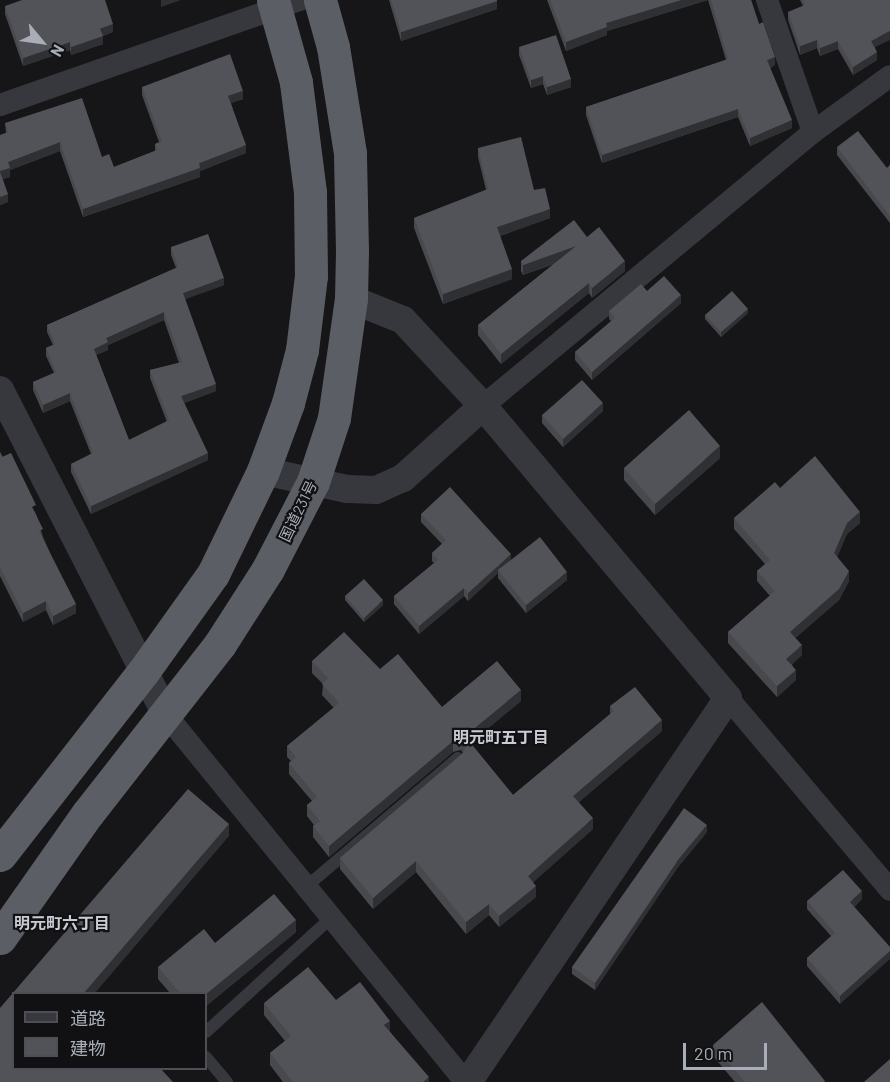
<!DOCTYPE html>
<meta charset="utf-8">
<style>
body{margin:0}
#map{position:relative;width:890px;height:1082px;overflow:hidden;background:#161618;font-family:Barlow,"Noto Sans JP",sans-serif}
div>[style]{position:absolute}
.service>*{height:12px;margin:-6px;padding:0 6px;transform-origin:6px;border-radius:6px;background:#37383d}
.minor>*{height:22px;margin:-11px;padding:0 11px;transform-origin:11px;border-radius:11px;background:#37383d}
.tertiary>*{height:28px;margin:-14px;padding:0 14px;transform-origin:14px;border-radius:14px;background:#37383d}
.trunk>*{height:33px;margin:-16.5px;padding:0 16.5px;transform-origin:16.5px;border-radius:16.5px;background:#5b5e65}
.wall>*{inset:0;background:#47494d}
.shaded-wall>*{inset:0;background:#2f3033}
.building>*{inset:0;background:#525359}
span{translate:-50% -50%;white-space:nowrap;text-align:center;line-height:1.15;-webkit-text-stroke:4.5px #111113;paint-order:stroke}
.street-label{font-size:15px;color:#a8adb8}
.neighbourhood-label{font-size:16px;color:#c9ccd4;font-weight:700}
.legend{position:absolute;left:12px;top:992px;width:195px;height:78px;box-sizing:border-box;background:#111113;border:2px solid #4d4f55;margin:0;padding:8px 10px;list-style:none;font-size:18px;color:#a8adb8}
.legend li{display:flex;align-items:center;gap:12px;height:30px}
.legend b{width:30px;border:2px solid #4d4f55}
.north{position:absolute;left:12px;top:12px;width:60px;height:60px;-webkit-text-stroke:4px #111113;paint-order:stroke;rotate:119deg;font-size:16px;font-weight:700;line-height:24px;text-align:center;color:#a8adb8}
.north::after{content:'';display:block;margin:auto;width:21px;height:27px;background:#a8adb8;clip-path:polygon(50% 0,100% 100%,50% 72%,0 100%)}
.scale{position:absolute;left:683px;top:1043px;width:84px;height:27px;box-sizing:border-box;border:3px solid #a8adb8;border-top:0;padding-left:8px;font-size:18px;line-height:21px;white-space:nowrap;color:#a8adb8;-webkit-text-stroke:4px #111113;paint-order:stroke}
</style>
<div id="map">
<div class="service">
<i style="left:307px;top:886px;width:198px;rotate:-40.3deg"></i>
<i style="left:206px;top:1032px;width:171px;rotate:-42.4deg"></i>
<i style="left:206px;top:1057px;width:33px;rotate:50deg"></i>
</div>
<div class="minor">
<i style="left:767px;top:0;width:140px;rotate:70.8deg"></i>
<i style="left:0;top:105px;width:317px;rotate:-19.3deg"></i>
<i style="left:483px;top:406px;width:429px;rotate:-39.7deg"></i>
<i style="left:813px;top:132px;width:95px;rotate:-36deg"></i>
<i style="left:728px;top:698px;width:251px;rotate:49.8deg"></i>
<i style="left:167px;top:716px;width:473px;rotate:50.8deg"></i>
</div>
<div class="tertiary">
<i style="left:351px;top:299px;width:56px;rotate:22deg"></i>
<i style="left:403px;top:320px;width:117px;rotate:47.1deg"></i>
<i style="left:483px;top:406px;width:381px;rotate:50deg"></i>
<i style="left:728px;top:698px;width:464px;rotate:124.1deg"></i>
<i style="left:0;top:390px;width:366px;rotate:62.9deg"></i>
<i style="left:263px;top:471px;width:86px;rotate:12.1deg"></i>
<i style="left:347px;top:489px;width:29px;rotate:2deg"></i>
<i style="left:376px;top:490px;width:30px;rotate:-24deg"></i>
<i style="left:403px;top:478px;width:108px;rotate:-42deg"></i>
</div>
<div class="trunk">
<i style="left:0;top:855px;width:232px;rotate:-52deg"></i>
<i style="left:143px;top:672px;width:120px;rotate:-54.5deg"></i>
<i style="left:213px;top:574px;width:114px;rotate:-64.1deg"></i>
<i style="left:263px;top:471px;width:72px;rotate:-69.8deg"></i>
<i style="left:288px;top:403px;width:55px;rotate:-75.2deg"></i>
<i style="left:302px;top:350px;width:75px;rotate:-83.1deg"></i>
<i style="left:311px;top:276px;width:84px;rotate:-90.7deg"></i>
<i style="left:310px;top:192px;width:111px;rotate:-97.3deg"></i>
<i style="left:296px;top:82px;width:85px;rotate:-105.7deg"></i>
<i style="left:0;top:938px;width:153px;rotate:-54.9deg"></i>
<i style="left:88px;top:813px;width:214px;rotate:-52deg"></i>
<i style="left:220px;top:644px;width:89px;rotate:-57.4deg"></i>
<i style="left:268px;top:569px;width:98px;rotate:-62.7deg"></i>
<i style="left:313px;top:482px;width:67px;rotate:-71.8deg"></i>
<i style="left:334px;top:418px;width:120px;rotate:-81.9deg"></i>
<i style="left:351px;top:299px;width:48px;rotate:-88.8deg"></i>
<i style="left:352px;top:251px;width:98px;rotate:-91.2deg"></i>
<i style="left:350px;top:153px;width:107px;rotate:-99.1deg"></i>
<i style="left:333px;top:47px;width:49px;rotate:-105.5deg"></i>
</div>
<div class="wall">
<i style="clip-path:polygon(389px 0,497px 0,497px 9px,401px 41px)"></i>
<i style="clip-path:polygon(547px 0,708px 0,607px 31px,607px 35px,566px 51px)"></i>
<i style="clip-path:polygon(708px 0,751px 0,759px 24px,775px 65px,770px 68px,792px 128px,750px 146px,738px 117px,602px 163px,586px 115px,586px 107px,726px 60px)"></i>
<i style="clip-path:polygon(800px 0,890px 0,875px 47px,877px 60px,853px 75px,838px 49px,820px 56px,817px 48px,800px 55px,788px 20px,788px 12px,803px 6px)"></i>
<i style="clip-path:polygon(5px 6px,113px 32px,103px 36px,103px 44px,71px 55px,70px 50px,23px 66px,5px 14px)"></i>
<i style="clip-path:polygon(519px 47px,571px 87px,547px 95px,543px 84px,531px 88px,519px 55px)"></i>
<i style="clip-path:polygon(142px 87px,243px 99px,231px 103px,246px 153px,200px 171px,200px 177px,83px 217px,60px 151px,10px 170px,10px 177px,3px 179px,8px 202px,0 205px,6px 133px,5px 123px,102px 157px,114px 167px,155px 151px,155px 144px,159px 142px,142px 95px)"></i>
<i style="clip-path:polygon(837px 147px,887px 168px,890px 165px,890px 223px,837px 155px)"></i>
<i style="clip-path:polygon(478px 148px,534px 190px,550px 218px,500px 236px,512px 279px,443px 304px,414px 228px,414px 218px,486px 190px,478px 157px)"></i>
<i style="clip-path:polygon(587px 237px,625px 271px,592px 298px,589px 293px,501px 364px,478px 335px,478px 325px,554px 264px,523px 275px,521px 271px,521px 261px)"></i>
<i style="clip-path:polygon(evenodd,171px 247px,224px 285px,185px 299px,216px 391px,184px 403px,208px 460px,91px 514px,71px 472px,71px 464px,91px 454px,70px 401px,43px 413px,33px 390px,33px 382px,54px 373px,46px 356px,46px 348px,53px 345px,47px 332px,47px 325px,176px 268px,171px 255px,171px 247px,164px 320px,179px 363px,150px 370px,150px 378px,167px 422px,129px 440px,96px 355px,108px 350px,108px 345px,164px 320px)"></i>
<i style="clip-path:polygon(647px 291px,681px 303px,592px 380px,575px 360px,575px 352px,611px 321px,609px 319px,609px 311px)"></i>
<i style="clip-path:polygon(748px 313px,721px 337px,705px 319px,705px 315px)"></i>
<i style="clip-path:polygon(603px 411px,563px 447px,542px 423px,542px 415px)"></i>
<i style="clip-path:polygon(0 452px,36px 514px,43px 537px,76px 613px,53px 625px,46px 610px,23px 622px,0 576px)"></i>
<i style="clip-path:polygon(720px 458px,655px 515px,624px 480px,624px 468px)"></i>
<i style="clip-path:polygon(780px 488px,860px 523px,847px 534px,837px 557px,849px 581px,839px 600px,795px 638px,802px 655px,792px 664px,796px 680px,777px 697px,728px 643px,728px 632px,770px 596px,757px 581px,757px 571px,765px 564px,734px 529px,734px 518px)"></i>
<i style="clip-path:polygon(421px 514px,511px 560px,567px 580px,526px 613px,498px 578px,498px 573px,468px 601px,464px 596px,419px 634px,394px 604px,394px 596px,434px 563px,432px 561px,432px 553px,442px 544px,421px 522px)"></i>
<i style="clip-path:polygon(345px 596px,383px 605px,364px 622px,345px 600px)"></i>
<i style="clip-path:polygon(312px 661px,380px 669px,442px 707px,521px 701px,470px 743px,513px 795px,610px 714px,610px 706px,662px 731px,579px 802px,593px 829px,533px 882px,536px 897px,499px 927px,489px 915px,466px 934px,416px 872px,373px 909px,340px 869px,340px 858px,463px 753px,461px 750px,453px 752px,329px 857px,313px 837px,313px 826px,314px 825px,307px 816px,307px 805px,312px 801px,289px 774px,289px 763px,291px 761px,287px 757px,287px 746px,334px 708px,322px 695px,323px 684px,312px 673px)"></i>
<i style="clip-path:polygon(707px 832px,678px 867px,595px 990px,572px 974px,572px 967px)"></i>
<i style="clip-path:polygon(862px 899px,854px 907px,840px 1004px,807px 966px,807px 958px,831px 936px,807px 909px,807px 901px)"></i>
<i style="clip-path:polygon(296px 932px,206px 1006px,206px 993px,170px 993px,158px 979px,158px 967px,215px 943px)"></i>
<i style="clip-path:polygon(336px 1000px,390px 1032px,429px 1082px,283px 1082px,270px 1065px,270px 1053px,285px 1041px,264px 1015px,264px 1003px)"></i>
<i style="clip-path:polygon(713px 1045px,825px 1082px,735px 1082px,713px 1056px)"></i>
</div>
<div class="shaded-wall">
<i style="clip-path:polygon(161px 0,181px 0,161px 7px)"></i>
<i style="clip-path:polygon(681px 0,708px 0,607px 31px,607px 35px,566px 51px,566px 42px,606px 23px)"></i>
<i style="clip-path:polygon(497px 1px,497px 9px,401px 41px,401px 32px)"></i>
<i style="clip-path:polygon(113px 24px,113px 32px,100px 37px,100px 29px)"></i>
<i style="clip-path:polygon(890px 31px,890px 40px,871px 49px,871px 41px)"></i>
<i style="clip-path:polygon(103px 36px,103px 44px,71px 55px,71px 47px)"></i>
<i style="clip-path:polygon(817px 40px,817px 48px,800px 55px,800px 46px)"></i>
<i style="clip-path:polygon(838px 41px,838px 49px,820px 56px,820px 48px)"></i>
<i style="clip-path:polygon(70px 42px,70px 50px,23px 66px,23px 58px)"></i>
<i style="clip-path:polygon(877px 52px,877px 60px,853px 75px,853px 67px)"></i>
<i style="clip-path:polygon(775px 57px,775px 65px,767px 69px,767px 60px)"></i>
<i style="clip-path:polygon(543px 76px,543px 84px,531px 88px,531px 80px)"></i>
<i style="clip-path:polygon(571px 79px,571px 87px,547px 95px,547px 87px)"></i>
<i style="clip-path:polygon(243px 91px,243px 99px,228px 104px,228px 96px)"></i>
<i style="clip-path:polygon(738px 109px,738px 117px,602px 163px,602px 155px)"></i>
<i style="clip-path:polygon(792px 120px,792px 128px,750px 146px,750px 138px)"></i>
<i style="clip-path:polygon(60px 142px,60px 151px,10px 170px,10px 177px,0 180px,0 171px,8px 162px)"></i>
<i style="clip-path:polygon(246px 145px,246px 153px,200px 171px,200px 177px,83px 217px,83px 209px)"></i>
<i style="clip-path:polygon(8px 194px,8px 202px,0 205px,0 197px)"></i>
<i style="clip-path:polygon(550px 209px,550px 218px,497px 237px,497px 227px)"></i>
<i style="clip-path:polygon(576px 246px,576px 256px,523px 275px,523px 265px)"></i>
<i style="clip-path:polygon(625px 261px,625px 271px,592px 298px,592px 288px)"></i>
<i style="clip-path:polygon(512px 269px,512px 279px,443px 304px,443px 294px)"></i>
<i style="clip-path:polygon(224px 278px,224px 285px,183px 300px,183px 293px)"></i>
<i style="clip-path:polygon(589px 283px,589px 293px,501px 364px,501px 354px)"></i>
<i style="clip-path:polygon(681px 295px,681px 303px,592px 380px,592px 372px)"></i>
<i style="clip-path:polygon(748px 309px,748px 313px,721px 337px,721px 332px)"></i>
<i style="clip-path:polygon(164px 312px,164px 320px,108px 345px,108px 350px,94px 356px,94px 349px,106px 338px)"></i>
<i style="clip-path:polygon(216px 384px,216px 391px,181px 404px,181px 396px)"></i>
<i style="clip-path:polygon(70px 393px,70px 401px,43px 413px,43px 405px)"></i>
<i style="clip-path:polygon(603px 403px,603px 411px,563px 447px,563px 439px)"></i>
<i style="clip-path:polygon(720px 446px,720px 458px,655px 515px,655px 504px)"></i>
<i style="clip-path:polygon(208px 453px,208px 460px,91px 514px,91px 506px)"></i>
<i style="clip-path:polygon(860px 512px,860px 523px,847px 534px,834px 564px,834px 553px,847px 523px)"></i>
<i style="clip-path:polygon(511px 554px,511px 562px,498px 570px,498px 573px,468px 601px,468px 593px)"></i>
<i style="clip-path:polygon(849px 571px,849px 581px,839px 600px,790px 643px,790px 632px)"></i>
<i style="clip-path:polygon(567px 572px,567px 580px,526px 613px,526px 605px)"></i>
<i style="clip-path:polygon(464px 588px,464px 596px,419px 634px,419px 626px)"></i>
<i style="clip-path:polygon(383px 600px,383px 605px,364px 622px,364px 618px)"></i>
<i style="clip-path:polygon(46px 601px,46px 610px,23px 622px,23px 613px)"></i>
<i style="clip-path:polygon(76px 604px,76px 613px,53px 625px,53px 616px)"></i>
<i style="clip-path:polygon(802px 645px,802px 655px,786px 669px,786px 659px)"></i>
<i style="clip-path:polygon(796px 670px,796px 680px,777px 697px,777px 686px)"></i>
<i style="clip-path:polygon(521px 690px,521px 701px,466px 746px,465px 736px)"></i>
<i style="clip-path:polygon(662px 720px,662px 731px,573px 807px,573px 796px)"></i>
<i style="clip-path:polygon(453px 741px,453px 752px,329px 857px,329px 846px)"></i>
<i style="clip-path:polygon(593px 818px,593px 829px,528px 887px,528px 876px)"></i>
<i style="clip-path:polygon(229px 824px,229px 836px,95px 993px,84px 993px)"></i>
<i style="clip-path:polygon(707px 825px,707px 832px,678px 867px,595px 990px,595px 983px,678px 860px)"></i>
<i style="clip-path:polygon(416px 861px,416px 872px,373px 909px,373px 898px)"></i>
<i style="clip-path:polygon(536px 886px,536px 897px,499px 927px,499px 916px)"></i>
<i style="clip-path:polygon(862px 891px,862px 899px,850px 910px,850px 902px)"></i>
<i style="clip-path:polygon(489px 904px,489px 915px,466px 934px,466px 922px)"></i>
<i style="clip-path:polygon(296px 920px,296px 932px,206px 1006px,206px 994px)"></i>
<i style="clip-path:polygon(890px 951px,890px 959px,840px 1004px,840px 996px)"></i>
<i style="clip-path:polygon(390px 1021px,390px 1033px,384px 1025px)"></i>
<i style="clip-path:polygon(429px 1077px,429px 1082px,423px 1082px)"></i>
</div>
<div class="building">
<i style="clip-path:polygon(22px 0,105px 0,113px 24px,100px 29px,103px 36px,71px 47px,70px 42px,23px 58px,5px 6px)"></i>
<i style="clip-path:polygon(391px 0,497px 0,497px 1px,401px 32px)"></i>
<i style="clip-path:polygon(550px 0,681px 0,606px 23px,607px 27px,566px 42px)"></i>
<i style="clip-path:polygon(711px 0,751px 0,759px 24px,763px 22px,775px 57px,767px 60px,792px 120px,750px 138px,738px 109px,602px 155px,586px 107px,728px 59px)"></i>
<i style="clip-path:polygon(803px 0,890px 0,890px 31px,871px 41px,877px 52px,853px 67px,838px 41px,820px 48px,817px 40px,800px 46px,788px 12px,805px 5px)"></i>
<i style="clip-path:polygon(556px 35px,571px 79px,547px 87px,543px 76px,531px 80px,519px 47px)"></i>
<i style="clip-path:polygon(230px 54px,243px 91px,228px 96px,246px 145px,199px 163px,200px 168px,83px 209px,60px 142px,8px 162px,10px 168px,0 171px,0 135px,8px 132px,5px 123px,82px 98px,102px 157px,109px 154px,114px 167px,157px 150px,155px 144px,162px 142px,142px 87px)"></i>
<i style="clip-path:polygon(858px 131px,887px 168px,890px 165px,890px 216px,837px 147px)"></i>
<i style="clip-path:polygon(521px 137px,534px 190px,545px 188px,550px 209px,497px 227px,512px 269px,443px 294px,414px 218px,488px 189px,478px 148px)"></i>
<i style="clip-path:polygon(0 172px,8px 194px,0 197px)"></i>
<i style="clip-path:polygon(574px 220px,587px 237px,599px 227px,625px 261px,592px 288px,589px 283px,501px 354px,478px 325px,576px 246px,523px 265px,521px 261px)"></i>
<i style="clip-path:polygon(evenodd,208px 234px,224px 278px,183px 293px,216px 384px,181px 396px,208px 453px,91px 506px,71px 464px,93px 453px,70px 393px,43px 405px,33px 382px,56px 372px,46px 348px,55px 344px,47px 325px,178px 267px,171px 247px,208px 234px,164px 312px,182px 362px,150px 370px,169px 420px,129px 440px,94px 349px,108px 342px,106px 338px,164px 312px)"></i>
<i style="clip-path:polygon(664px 276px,681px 295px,592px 372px,575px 352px,615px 318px,609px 311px,641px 284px,647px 291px)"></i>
<i style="clip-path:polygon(732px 291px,748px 309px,721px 332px,705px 315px)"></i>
<i style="clip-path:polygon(582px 380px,603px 403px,563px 439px,542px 415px)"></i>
<i style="clip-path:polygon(689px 410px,720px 446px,655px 504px,624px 468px)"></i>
<i style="clip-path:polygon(0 452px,2px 457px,11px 453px,36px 505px,32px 507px,43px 529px,39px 531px,76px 604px,53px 616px,46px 601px,23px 613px,0 567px)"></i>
<i style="clip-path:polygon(815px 456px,860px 512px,847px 523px,834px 553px,849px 571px,839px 589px,790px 632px,802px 645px,786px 659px,796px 670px,777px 686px,728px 632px,775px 591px,757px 571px,770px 560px,734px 518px,775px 482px,780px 488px)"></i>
<i style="clip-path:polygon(450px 487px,511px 554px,468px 593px,464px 588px,419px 626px,394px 596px,438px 560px,432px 553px,446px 540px,421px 514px)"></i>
<i style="clip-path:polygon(540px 537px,567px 572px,526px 605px,498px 570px)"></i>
<i style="clip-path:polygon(364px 579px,383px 600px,364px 618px,345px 596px)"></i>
<i style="clip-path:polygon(344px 632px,380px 669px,398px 654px,442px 707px,497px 661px,521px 690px,465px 736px,513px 795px,614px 711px,610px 706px,635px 687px,662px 720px,573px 796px,593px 818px,528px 876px,536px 886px,499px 916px,489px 904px,466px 922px,416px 861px,373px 898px,340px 858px,463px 753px,466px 746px,461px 739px,453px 741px,329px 846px,313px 826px,320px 821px,307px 805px,317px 797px,289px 763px,296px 757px,287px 746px,339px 703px,322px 684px,328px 678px,312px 661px)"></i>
<i style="clip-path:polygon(188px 789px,229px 824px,84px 993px,14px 993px,14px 1068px,160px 1068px,173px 1082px,0 1082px,0 1008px)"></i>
<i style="clip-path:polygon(684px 808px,707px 825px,678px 860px,595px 983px,572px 967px)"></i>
<i style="clip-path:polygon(843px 870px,862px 891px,850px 902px,890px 947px,890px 951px,840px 996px,807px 958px,835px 933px,807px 901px)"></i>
<i style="clip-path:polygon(274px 894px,296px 920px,206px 994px,206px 993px,180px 993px,158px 967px,204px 929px,215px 943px)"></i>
<i style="clip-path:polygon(308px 967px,336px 1000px,360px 982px,390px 1021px,384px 1025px,429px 1077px,423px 1082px,293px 1082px,270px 1053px,291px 1036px,264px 1003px)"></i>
<i style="clip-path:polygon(762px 1002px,825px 1081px,824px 1082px,745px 1082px,713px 1045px)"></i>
<i style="clip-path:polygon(890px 1059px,890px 1082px,864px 1082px)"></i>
</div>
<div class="street-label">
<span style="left:298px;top:511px;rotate:-64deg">国道231号</span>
</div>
<div class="neighbourhood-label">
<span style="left:501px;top:737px">明元町五丁目</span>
<span style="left:62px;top:923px">明元町六丁目</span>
</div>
<ul class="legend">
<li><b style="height:8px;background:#37383d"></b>道路</li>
<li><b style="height:16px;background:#525359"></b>建物</li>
</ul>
<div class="north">N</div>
<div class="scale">20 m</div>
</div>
